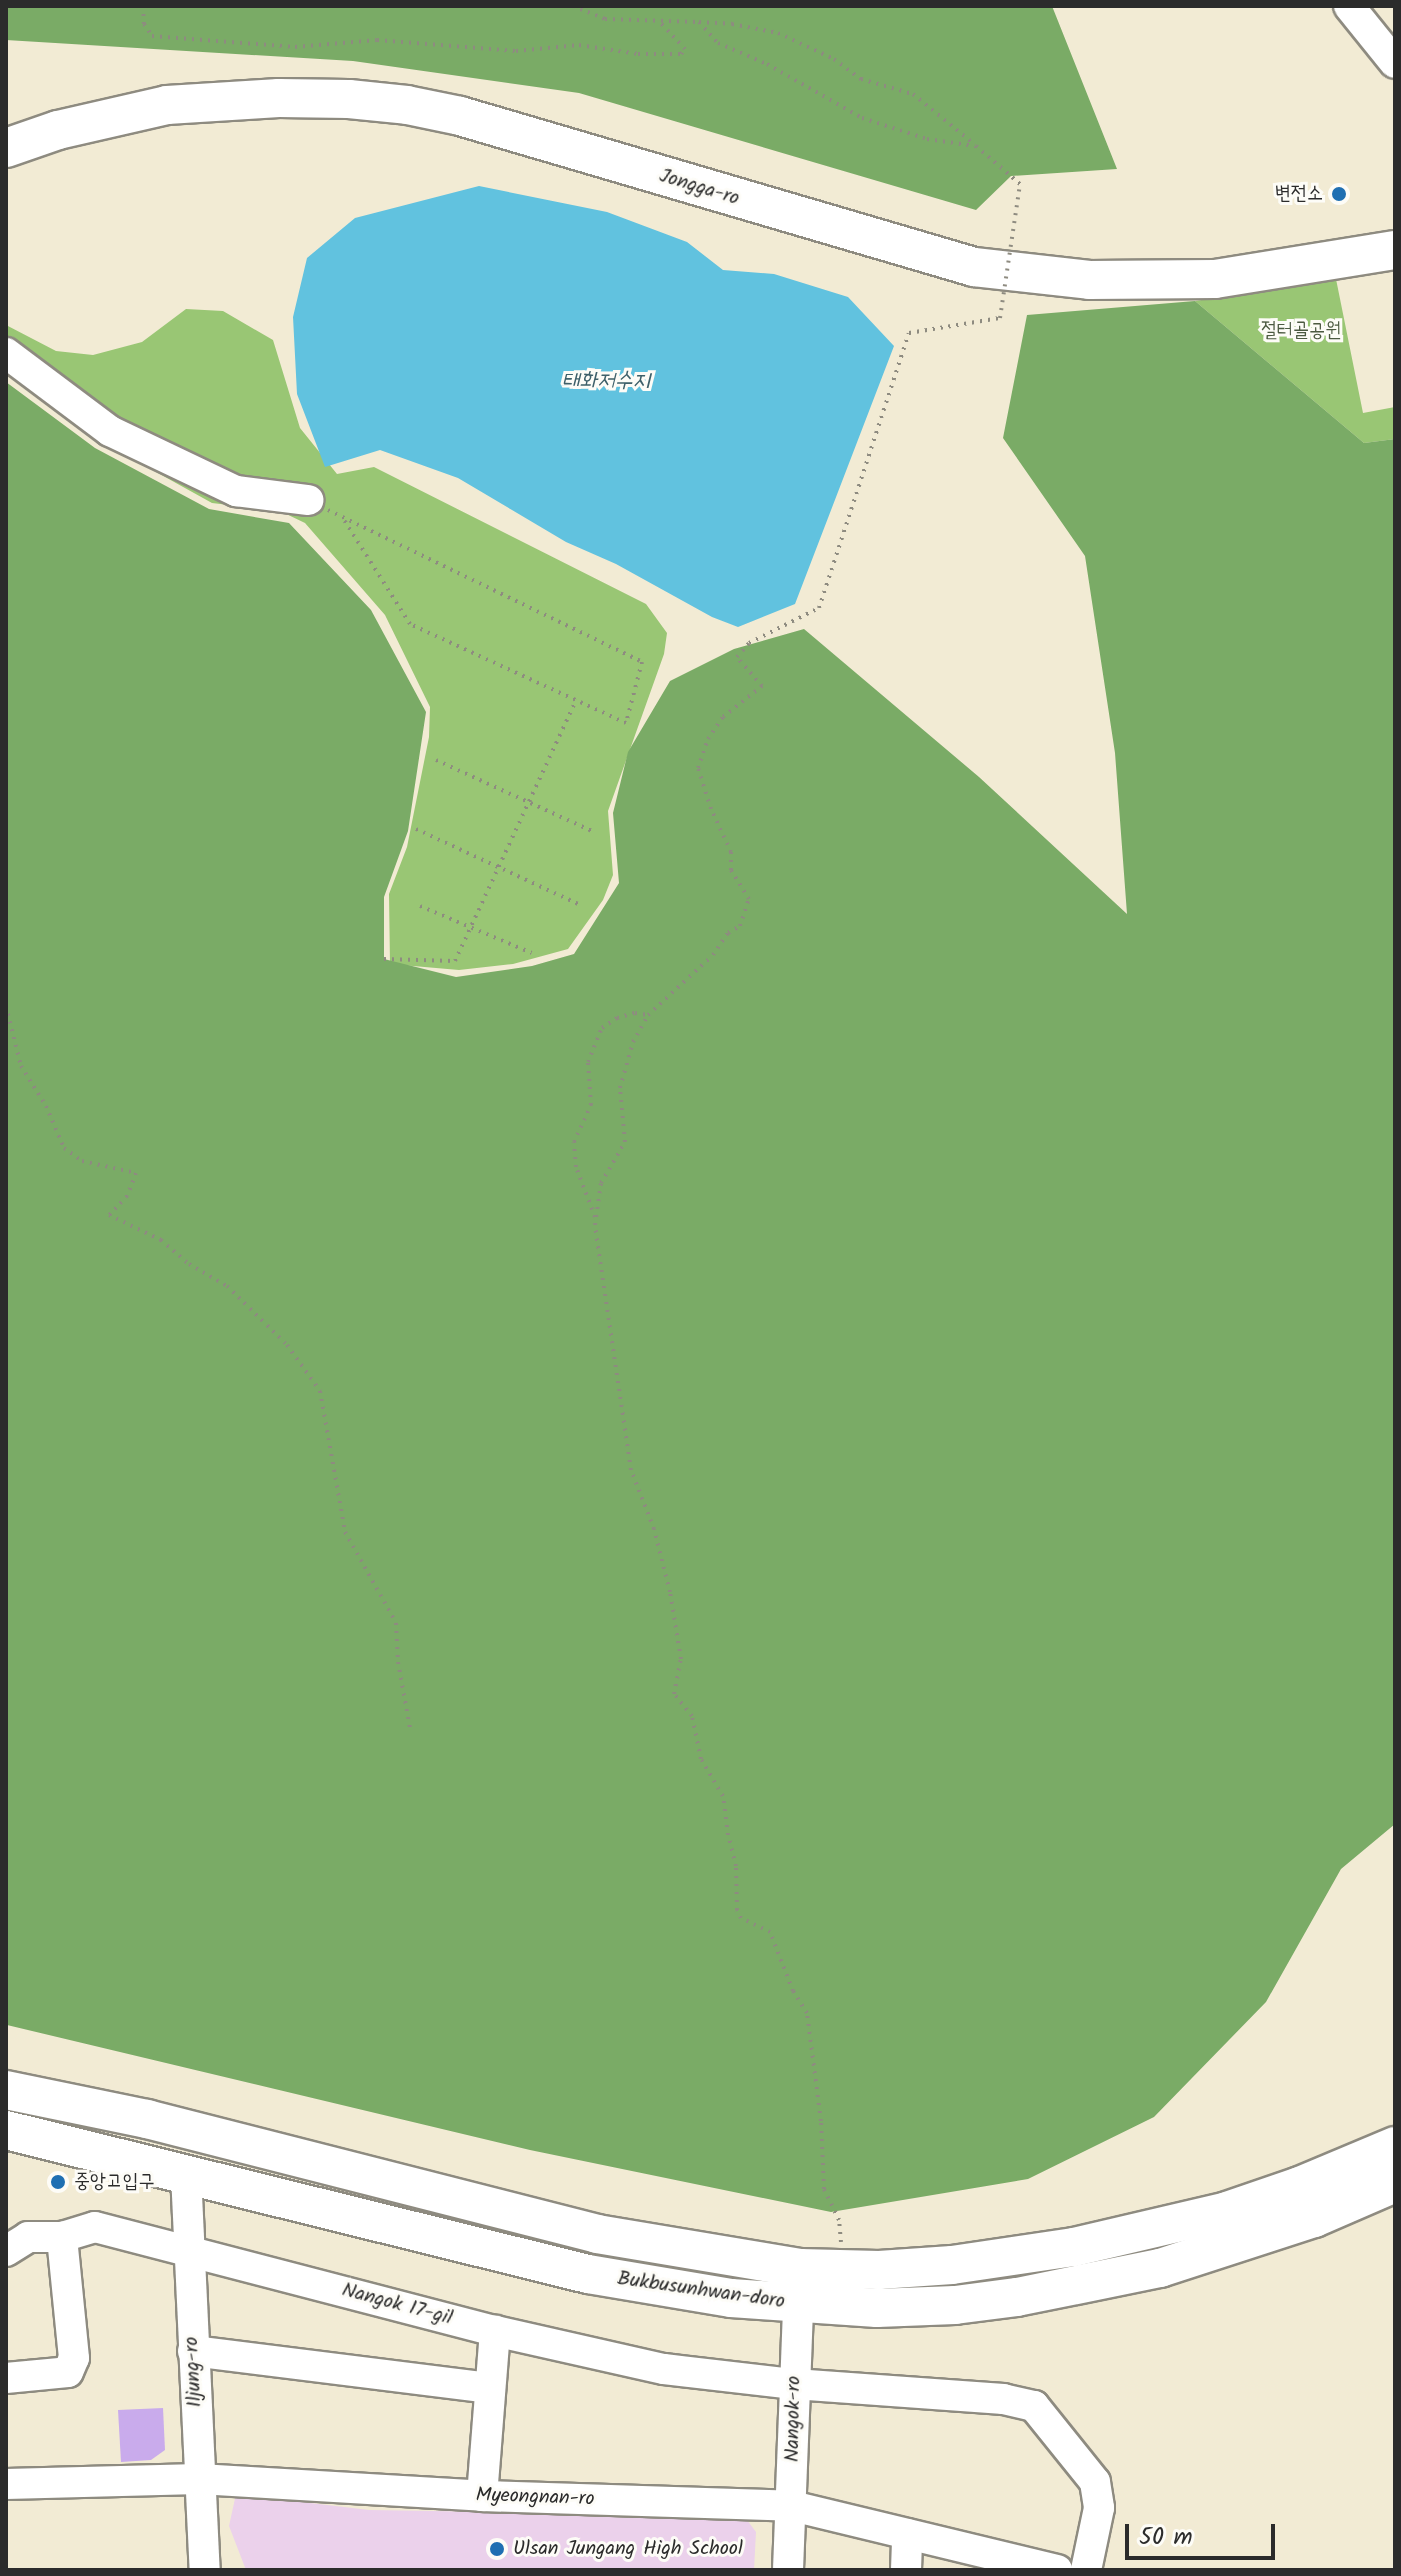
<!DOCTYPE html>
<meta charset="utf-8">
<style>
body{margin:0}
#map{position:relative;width:1401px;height:2576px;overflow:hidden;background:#f2ebd4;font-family:Kalam,"Poor Story",sans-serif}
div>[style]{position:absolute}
.built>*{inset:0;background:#ebd1eb}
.green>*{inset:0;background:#99c674}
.forest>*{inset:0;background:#7aab66}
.water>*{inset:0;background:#61c2df}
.building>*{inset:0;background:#c9abec}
.path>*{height:4px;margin-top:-2px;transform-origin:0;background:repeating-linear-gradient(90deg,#8e8b80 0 2px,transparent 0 8px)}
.roads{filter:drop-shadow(2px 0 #8e8b80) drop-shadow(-2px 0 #8e8b80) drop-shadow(0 2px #8e8b80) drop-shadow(0 -2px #8e8b80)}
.minor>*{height:30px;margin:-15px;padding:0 15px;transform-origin:15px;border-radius:15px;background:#fff}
.major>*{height:38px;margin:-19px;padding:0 19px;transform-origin:19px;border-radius:19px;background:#fff}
.path-bridge>*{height:4px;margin-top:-2px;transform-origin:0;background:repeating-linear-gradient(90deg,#8e8b80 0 2px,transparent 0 8px)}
.dots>*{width:22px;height:22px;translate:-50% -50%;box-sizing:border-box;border:4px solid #fdfcf7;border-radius:50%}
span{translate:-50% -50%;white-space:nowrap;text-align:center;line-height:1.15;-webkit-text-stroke:6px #fdfcf7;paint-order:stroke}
.street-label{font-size:20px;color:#2b2b2b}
.poi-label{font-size:20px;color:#2b2b2b}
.right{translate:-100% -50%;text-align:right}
.left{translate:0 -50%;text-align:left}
.park-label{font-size:20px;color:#4c5a41}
.water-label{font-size:22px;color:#3e606a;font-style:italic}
.frame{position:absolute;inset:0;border:8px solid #2b2b2b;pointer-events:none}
.scale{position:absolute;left:1125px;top:2524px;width:150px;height:36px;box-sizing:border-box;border:4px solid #2b2b2b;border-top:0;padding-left:10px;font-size:24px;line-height:28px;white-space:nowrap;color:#2b2b2b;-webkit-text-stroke:6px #fdfcf7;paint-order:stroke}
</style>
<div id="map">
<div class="built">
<i style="clip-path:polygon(236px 2494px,369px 2510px,744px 2516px,756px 2532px,754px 2570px,246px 2570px,229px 2526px)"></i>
</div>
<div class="green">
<i style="clip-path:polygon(1336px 279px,1363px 413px,1395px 407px,1395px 439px,1364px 443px,1195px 301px)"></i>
<i style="clip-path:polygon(186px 309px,223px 311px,273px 340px,300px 428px,337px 474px,374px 467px,646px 604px,667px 633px,664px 654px,608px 811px,613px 875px,603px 900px,568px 949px,513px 964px,459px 970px,390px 964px,389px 894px,407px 847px,429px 737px,430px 707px,385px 615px,305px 523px,280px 511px,212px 503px,102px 442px,6px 367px,6px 325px,56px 351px,93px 355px,142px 342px)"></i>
</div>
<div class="forest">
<i style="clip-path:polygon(6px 6px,1052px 6px,1117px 169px,1011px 176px,976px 210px,579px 93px,353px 61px,6px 40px)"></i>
<i style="clip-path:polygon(1195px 301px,1364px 443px,1395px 439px,1395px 1824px,1341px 1869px,1266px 2002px,1154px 2117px,1028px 2179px,831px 2212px,530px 2150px,7px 2025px,6px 382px,95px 448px,209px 509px,289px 523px,371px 610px,426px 712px,408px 831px,384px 897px,384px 959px,456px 977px,532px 966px,574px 954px,619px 883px,613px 813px,628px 752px,670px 681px,734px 649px,804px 629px,979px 777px,1127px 914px,1115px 753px,1085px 556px,1003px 438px,1027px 315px)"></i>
</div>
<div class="water">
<i style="clip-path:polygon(479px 186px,607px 212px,687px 242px,723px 270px,774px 274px,848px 297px,894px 346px,795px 604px,738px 627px,712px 617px,616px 564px,566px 542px,458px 478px,380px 450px,325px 467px,297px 394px,293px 317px,307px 258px,355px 218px)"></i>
</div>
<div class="building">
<i style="clip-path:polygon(163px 2408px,165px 2450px,151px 2460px,121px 2462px,118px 2410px)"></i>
</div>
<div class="path">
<i style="left:143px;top:6px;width:18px;rotate:87deg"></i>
<i style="left:144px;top:24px;width:14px;rotate:56deg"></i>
<i style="left:152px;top:36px;width:143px;rotate:4.4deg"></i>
<i style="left:295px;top:47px;width:82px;rotate:-4.9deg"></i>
<i style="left:377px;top:40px;width:139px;rotate:4.5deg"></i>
<i style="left:516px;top:51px;width:63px;rotate:-5.4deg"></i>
<i style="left:579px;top:45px;width:60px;rotate:8.7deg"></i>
<i style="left:638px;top:54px;width:43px"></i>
<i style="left:681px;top:54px;width:6px;rotate:-51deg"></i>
<i style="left:685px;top:49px;width:35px;rotate:-133deg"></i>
<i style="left:573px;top:6px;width:35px;rotate:22deg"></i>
<i style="left:605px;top:19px;width:94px;rotate:1.8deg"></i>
<i style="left:699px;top:22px;width:28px;rotate:48deg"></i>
<i style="left:718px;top:43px;width:53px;rotate:23.2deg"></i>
<i style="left:767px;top:64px;width:109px;rotate:29.6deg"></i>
<i style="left:862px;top:118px;width:68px;rotate:17.9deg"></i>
<i style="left:927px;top:139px;width:49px;rotate:8.1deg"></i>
<i style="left:976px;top:146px;width:58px;rotate:40.8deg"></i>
<i style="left:699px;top:22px;width:33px;rotate:3deg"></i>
<i style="left:732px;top:24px;width:47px;rotate:11.1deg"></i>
<i style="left:778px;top:33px;width:62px;rotate:24.9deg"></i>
<i style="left:834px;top:59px;width:34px;rotate:37deg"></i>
<i style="left:861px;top:79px;width:54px;rotate:16.1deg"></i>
<i style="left:913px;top:94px;width:79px;rotate:39.3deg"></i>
<i style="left:328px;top:510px;width:349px;rotate:25.8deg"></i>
<i style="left:642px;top:662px;width:63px;rotate:104.7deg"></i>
<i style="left:626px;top:723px;width:238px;rotate:-155.4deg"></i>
<i style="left:410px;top:624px;width:127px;rotate:-122.4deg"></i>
<i style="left:436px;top:760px;width:174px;rotate:24.5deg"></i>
<i style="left:416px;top:829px;width:179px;rotate:24.8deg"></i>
<i style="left:420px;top:906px;width:121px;rotate:22.8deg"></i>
<i style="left:6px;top:931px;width:17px;rotate:90deg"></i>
<i style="left:384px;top:959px;width:71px;rotate:1.6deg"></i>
<i style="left:455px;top:961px;width:288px;rotate:-65.1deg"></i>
<i style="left:6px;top:1006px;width:62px;rotate:76deg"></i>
<i style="left:21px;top:1066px;width:47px;rotate:58deg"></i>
<i style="left:46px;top:1106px;width:46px;rotate:66.8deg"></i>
<i style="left:64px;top:1148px;width:22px;rotate:36deg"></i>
<i style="left:82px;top:1161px;width:55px;rotate:12.5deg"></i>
<i style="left:136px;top:1173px;width:25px;rotate:111deg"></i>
<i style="left:127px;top:1196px;width:26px;rotate:133deg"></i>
<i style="left:109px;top:1215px;width:58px;rotate:25.7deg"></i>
<i style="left:161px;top:1240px;width:37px;rotate:41deg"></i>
<i style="left:189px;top:1264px;width:44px;rotate:30.1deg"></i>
<i style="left:227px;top:1286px;width:84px;rotate:44.5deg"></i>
<i style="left:287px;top:1345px;width:57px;rotate:54.3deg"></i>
<i style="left:320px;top:1391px;width:143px;rotate:79.9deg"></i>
<i style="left:345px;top:1532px;width:104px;rotate:60.7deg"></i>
<i style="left:396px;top:1623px;width:39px;rotate:87deg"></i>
<i style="left:398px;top:1662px;width:67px;rotate:79.7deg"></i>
<i style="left:595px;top:1217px;width:53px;rotate:-110.8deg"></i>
<i style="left:576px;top:1167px;width:25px;rotate:-95deg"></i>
<i style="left:574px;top:1142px;width:41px;rotate:-65.3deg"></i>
<i style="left:591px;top:1105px;width:43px;rotate:-94deg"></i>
<i style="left:588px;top:1062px;width:37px;rotate:-68deg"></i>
<i style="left:602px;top:1028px;width:18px;rotate:-34deg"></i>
<i style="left:617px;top:1018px;width:19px;rotate:-16deg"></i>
<i style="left:635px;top:1013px;width:13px;rotate:9deg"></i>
<i style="left:841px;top:2242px;width:22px;rotate:-95deg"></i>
<i style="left:839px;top:2220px;width:34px;rotate:-116deg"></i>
<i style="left:824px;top:2189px;width:68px;rotate:-92.5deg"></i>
<i style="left:821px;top:2121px;width:109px;rotate:-97.4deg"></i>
<i style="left:807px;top:2013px;width:26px;rotate:-122deg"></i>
<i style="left:793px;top:1991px;width:63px;rotate:-111.3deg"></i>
<i style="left:770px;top:1932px;width:32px;rotate:-154deg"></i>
<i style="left:741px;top:1918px;width:9px;rotate:-117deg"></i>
<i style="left:737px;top:1910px;width:44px;rotate:-91.3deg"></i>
<i style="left:736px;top:1866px;width:32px;rotate:-104deg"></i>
<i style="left:728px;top:1835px;width:39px;rotate:-97deg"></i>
<i style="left:723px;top:1796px;width:43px;rotate:-120.7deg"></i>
<i style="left:701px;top:1759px;width:44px;rotate:-101.8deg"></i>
<i style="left:692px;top:1716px;width:28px;rotate:-129deg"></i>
<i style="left:674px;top:1694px;width:36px;rotate:-79deg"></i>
<i style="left:681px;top:1659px;width:68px;rotate:-99.3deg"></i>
<i style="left:670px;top:1592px;width:65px;rotate:-104.3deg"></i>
<i style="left:654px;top:1529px;width:63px;rotate:-111.3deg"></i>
<i style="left:631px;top:1470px;width:248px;rotate:-98.4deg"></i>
<i style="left:595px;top:1225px;width:42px;rotate:-81.9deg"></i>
<i style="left:601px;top:1183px;width:48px;rotate:-59.7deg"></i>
<i style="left:625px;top:1142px;width:54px;rotate:-95.3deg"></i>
<i style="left:620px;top:1088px;width:48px;rotate:-74.2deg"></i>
<i style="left:633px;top:1042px;width:31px;rotate:-61deg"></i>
<i style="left:648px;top:1015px;width:88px;rotate:-42.7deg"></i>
<i style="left:713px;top:955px;width:27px;rotate:-56deg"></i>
<i style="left:728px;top:933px;width:14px;rotate:-30deg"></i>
<i style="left:740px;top:926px;width:28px;rotate:-72deg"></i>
<i style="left:749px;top:899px;width:34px;rotate:-122deg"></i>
<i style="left:731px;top:870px;width:18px;rotate:-90deg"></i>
<i style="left:731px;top:852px;width:47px;rotate:-114.9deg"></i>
<i style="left:711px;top:809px;width:43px;rotate:-107.6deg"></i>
<i style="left:698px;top:768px;width:31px;rotate:-71deg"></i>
<i style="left:708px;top:739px;width:27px;rotate:-56deg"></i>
<i style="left:723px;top:717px;width:50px;rotate:-38.5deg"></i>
<i style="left:762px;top:686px;width:38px;rotate:-131deg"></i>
<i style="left:737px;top:657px;width:18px;rotate:-49deg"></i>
<i style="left:749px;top:643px;width:78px;rotate:-26.6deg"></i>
<i style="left:819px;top:608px;width:289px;rotate:-71.9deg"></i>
<i style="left:909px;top:333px;width:92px;rotate:-9.4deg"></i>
</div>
<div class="roads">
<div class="minor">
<i style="left:1349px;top:6px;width:73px;rotate:51.1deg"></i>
<i style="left:6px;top:353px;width:130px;rotate:36.9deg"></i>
<i style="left:110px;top:431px;width:140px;rotate:25.5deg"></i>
<i style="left:236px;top:491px;width:73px;rotate:7.1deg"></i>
<i style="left:186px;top:2174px;width:396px;rotate:87.3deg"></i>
<i style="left:6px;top:2251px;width:26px;rotate:-32deg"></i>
<i style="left:28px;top:2237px;width:34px"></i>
<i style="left:62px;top:2237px;width:34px;rotate:-17deg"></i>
<i style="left:95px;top:2227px;width:413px;rotate:14.6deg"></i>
<i style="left:495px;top:2331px;width:173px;rotate:12.7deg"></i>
<i style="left:664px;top:2369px;width:131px;rotate:6.6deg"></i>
<i style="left:794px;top:2384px;width:210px;rotate:4.1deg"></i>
<i style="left:1003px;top:2399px;width:32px;rotate:13deg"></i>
<i style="left:1034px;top:2406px;width:97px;rotate:51.2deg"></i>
<i style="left:1095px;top:2482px;width:26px;rotate:81deg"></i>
<i style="left:1099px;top:2508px;width:63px;rotate:101.8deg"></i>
<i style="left:193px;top:2351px;width:298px;rotate:7.1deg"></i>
<i style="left:6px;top:2378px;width:62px;rotate:-5.5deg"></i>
<i style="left:68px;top:2372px;width:15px;rotate:-67deg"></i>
<i style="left:74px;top:2358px;width:122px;rotate:-95.7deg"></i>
<i style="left:6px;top:2484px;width:193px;rotate:-1.5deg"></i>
<i style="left:199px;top:2479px;width:284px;rotate:3.4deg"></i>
<i style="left:482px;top:2496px;width:310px;rotate:1.8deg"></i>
<i style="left:792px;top:2506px;width:273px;rotate:13.6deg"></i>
<i style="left:482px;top:2496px;width:166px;rotate:-85.5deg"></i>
<i style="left:788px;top:2570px;width:290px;rotate:-87.8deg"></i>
<i style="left:906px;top:2570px;width:36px;rotate:-88deg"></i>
</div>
<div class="major">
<i style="left:6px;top:148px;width:55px;rotate:-19.1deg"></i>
<i style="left:58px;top:130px;width:112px;rotate:-12.9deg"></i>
<i style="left:167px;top:105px;width:112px;rotate:-3.6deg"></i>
<i style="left:279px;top:98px;width:70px;rotate:0.8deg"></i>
<i style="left:349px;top:99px;width:58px;rotate:5.9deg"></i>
<i style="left:407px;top:105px;width:54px;rotate:11.7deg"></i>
<i style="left:460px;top:116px;width:536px;rotate:16.37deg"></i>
<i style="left:974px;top:267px;width:116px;rotate:6.4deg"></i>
<i style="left:1089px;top:280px;width:126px;rotate:-0.5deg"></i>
<i style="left:1215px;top:279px;width:182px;rotate:-9.2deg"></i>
<i style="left:6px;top:2090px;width:144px;rotate:11.6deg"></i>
<i style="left:147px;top:2119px;width:464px;rotate:14.3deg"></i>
<i style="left:597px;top:2234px;width:206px;rotate:9.5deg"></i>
<i style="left:800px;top:2268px;width:79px;rotate:1.5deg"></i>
<i style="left:879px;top:2270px;width:73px;rotate:-3.9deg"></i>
<i style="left:952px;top:2265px;width:123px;rotate:-8.4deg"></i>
<i style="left:1074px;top:2247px;width:157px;rotate:-13.2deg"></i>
<i style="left:1227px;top:2211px;width:77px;rotate:-18.9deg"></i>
<i style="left:1300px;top:2186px;width:103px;rotate:-22.8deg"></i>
<i style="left:6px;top:2130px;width:600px;rotate:13.9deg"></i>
<i style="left:588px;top:2274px;width:145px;rotate:9.5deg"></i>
<i style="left:731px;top:2298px;width:146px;rotate:3.9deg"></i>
<i style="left:877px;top:2308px;width:78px;rotate:-2.2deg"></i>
<i style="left:955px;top:2305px;width:63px;rotate:-7.4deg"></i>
<i style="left:1017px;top:2297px;width:146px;rotate:-11.5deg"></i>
<i style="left:1160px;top:2268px;width:162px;rotate:-18deg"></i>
<i style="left:1314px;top:2218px;width:88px;rotate:-23.4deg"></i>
</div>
</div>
<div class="path-bridge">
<i style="left:1000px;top:318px;width:135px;rotate:-81.5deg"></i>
</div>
<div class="dots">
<i style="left:1339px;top:194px;background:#1f6fb2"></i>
<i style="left:58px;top:2182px;background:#1f6fb2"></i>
<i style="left:497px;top:2549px;background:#1f6fb2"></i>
</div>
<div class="street-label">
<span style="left:699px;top:188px;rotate:17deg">Jongga-ro</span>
<span style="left:701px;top:2291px;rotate:8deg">Bukbusunhwan-doro</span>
<span style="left:397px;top:2305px;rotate:15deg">Nangok 17-gil</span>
<span style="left:194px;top:2372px;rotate:-93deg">Iljung-ro</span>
<span style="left:794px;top:2419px;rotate:-89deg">Nangok-ro</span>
<span style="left:535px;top:2498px;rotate:2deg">Myeongnan-ro</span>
</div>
<div class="poi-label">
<span class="right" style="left:1323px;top:194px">변전소</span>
<span class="left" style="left:74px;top:2182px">중앙고입구</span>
<span class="left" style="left:513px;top:2549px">Ulsan Jungang High School</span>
</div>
<div class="park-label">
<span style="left:1301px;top:331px">절터골공원</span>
</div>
<div class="water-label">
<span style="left:606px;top:382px">태화저수지</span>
</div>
<div class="frame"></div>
<div class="scale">50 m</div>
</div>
